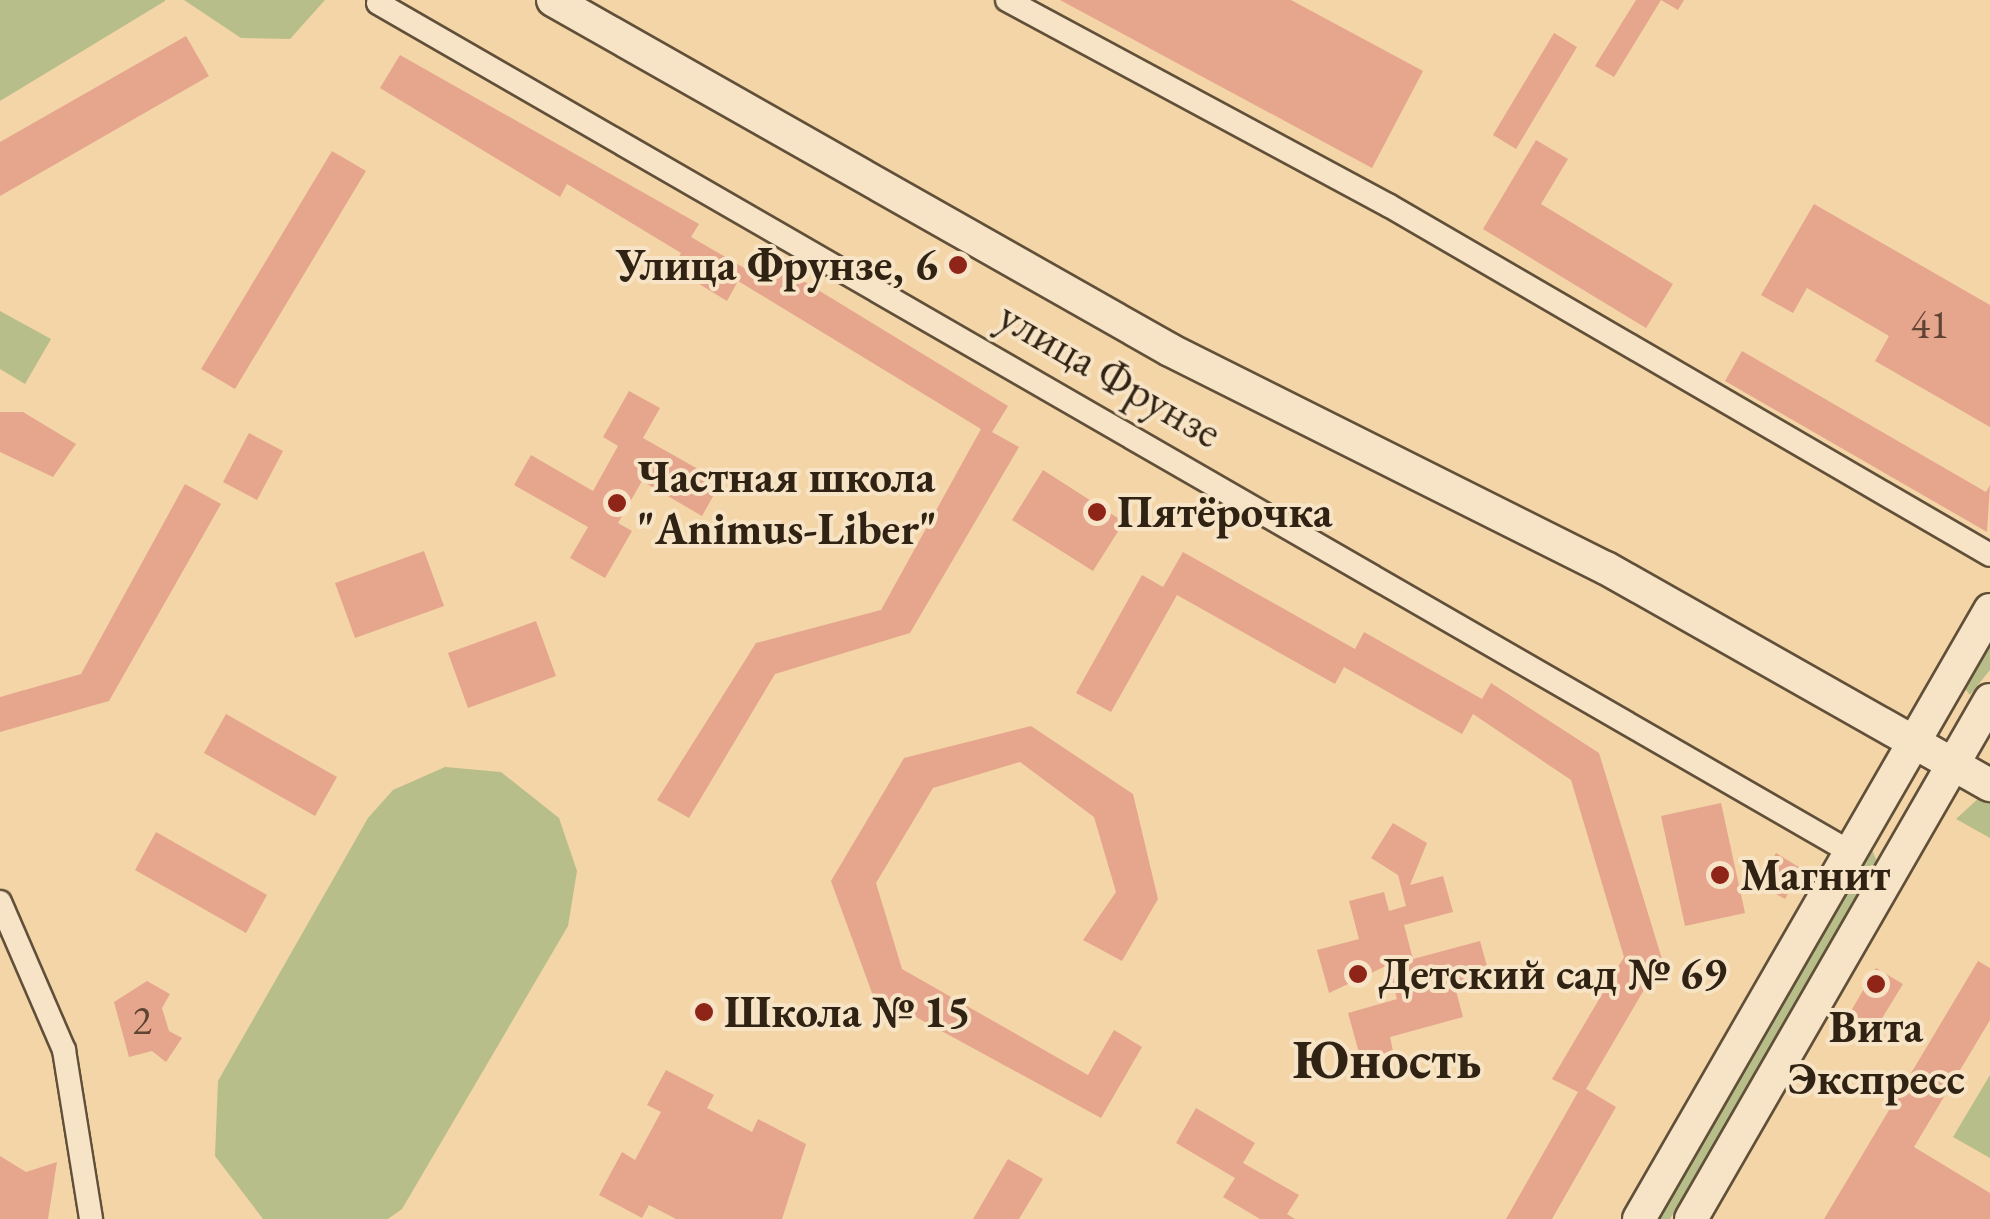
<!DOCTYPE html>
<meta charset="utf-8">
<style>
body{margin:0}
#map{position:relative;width:1990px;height:1219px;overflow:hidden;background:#f3d5a7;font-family:"EB Garamond",serif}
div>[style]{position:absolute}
.green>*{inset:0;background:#b8be8a}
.building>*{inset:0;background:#e6a68d}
.roads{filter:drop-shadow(2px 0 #615039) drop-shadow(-2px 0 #615039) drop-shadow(0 2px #615039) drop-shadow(0 -2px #615039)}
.street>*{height:22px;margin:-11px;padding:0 11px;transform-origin:11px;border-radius:11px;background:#f7e4c6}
.secondary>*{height:32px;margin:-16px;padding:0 16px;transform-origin:16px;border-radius:16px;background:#f7e4c6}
.dots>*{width:28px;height:28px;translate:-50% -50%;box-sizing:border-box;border:5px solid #f7e4c6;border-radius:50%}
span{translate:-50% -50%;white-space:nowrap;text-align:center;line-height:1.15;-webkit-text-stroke:8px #f7e4c6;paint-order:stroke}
.number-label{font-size:40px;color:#5e4432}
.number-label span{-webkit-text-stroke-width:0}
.poi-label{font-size:45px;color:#302314;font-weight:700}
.right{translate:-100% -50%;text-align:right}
.left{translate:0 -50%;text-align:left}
.street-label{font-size:45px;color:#302314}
.district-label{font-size:55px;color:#302314;font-weight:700}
</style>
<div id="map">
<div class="green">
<i style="clip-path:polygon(0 0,165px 0,165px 1px,0 101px)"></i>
<i style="clip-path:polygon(184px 0,325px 0,290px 39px,241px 38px)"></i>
<i style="clip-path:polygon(0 311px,51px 339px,25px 384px,0 369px)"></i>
<i style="clip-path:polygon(1990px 638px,1990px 670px,1970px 695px,1963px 686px)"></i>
<i style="clip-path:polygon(445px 767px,501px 772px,559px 818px,577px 871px,568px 926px,402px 1209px,388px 1219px,263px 1219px,215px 1156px,218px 1081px,368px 818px,393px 790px)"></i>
<i style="clip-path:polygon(1982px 795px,1990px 801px,1990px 838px,1956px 819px)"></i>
<i style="clip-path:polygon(1871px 847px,1877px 862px,1670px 1219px,1649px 1219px)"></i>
<i style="clip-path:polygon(1990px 1075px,1990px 1158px,1953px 1137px)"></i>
</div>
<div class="building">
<i style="clip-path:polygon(1060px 0,1291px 0,1423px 71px,1372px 168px)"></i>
<i style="clip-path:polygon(1636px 0,1684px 0,1678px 10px,1661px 0,1614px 77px,1595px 66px)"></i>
<i style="clip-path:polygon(1554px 33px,1577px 47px,1516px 149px,1493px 135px)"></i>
<i style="clip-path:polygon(186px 36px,209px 76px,0 196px,0 142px)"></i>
<i style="clip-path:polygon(400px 55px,699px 224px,691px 237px,746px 269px,756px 252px,1008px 406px,992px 432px,1019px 447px,910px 633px,775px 674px,689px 818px,657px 800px,756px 643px,881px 610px,981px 429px,738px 281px,727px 301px,673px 268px,681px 253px,567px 184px,560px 197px,380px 88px)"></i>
<i style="clip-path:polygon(1536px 140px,1568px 159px,1541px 204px,1673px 284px,1646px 328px,1483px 229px)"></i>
<i style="clip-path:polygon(332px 151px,366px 171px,235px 389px,201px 369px)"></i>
<i style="clip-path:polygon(1814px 204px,1990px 305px,1990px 427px,1875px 361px,1889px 336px,1807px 288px,1793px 313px,1761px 295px)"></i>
<i style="clip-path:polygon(1742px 351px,1986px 492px,1990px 485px,1987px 532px,1725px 381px)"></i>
<i style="clip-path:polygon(629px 391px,660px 408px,643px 438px,721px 482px,702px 516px,642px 481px,618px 523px,632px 531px,605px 578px,570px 558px,588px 527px,514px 485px,531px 455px,593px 491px,618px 446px,603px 437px)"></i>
<i style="clip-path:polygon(0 412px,23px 412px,76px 444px,53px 477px,0 452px)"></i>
<i style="clip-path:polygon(249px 433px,283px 451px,257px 500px,223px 482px)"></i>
<i style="clip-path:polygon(1043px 470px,1124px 522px,1093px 571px,1012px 520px)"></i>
<i style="clip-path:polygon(185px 484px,221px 504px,109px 701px,0 732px,0 697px,81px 674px)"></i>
<i style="clip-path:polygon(424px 551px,444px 606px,355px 638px,335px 583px)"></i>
<i style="clip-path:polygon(1183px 552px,1355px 649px,1364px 632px,1482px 699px,1491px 683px,1599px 753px,1662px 959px,1586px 1089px,1616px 1107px,1552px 1219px,1506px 1219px,1578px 1092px,1552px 1079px,1624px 957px,1571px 780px,1473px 714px,1462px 734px,1344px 667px,1335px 684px,1177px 595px,1111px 712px,1076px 693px,1142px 575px,1163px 587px)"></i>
<i style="clip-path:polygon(536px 621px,556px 676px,468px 708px,448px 653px)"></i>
<i style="clip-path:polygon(226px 714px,337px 777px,315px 816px,204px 753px)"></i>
<i style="clip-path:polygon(1031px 726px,1133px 794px,1158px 899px,1122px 961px,1083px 940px,1116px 892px,1094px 817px,1020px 762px,933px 788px,876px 883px,902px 969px,1088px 1075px,1114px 1030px,1142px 1047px,1101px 1118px,872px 993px,831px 881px,904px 758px)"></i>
<i style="clip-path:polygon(1721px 803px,1745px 913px,1685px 926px,1661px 816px)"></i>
<i style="clip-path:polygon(1393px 823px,1427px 843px,1410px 885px,1443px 876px,1453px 912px,1404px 925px,1413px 959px,1480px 941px,1490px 977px,1455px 987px,1463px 1017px,1390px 1037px,1393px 1051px,1361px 1060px,1348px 1013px,1397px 999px,1388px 965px,1329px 993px,1317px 950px,1359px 939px,1349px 901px,1384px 892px,1389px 911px,1406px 906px,1398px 875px,1371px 858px)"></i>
<i style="clip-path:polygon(156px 832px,267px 895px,246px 933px,135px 870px)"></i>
<i style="clip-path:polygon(1776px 853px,1802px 869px,1785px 899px,1758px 884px)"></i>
<i style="clip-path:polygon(1978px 961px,1990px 968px,1990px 1020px,1914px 1147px,1990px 1193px,1990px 1219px,1824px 1219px)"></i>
<i style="clip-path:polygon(1876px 968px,1903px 984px,1870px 1038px,1844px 1023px)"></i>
<i style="clip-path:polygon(147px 981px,170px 994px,162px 1008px,169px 1031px,182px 1038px,166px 1062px,152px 1051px,129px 1057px,114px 1002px)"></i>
<i style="clip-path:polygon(666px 1070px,714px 1095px,707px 1108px,752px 1132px,758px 1119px,806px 1144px,782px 1219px,676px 1219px,649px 1205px,642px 1218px,599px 1195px,622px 1152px,635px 1160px,661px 1112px,647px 1105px)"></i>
<i style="clip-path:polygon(1196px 1108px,1255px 1143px,1243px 1163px,1299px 1195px,1287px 1214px,1295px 1219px,1260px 1219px,1223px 1197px,1235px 1178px,1176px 1143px)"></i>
<i style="clip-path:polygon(0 1156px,26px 1172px,57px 1162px,48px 1219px,0 1219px)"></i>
<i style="clip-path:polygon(1008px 1159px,1043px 1179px,1019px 1219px,973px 1219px)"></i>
</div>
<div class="roads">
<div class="street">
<i style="left:1007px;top:0;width:433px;rotate:28.3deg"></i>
<i style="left:1388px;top:205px;width:696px;rotate:30.17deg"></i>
<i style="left:378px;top:3px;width:1699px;rotate:29.97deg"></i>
<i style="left:0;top:902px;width:161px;rotate:66.6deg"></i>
<i style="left:64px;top:1050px;width:171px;rotate:80.9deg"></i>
</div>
<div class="secondary">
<i style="left:553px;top:0;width:709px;rotate:29.56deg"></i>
<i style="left:1170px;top:350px;width:487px;rotate:26.6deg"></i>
<i style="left:1606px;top:568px;width:441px;rotate:29.5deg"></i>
<i style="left:1639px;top:1219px;width:703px;rotate:-60.04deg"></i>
<i style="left:1691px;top:1219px;width:599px;rotate:-60.05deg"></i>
</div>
</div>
<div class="dots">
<i style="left:958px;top:265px;background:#8f2418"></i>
<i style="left:617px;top:503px;background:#8f2418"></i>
<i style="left:1097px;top:512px;background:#8f2418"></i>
<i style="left:1720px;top:875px;background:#8f2418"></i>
<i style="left:1358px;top:974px;background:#8f2418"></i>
<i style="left:1876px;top:984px;background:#8f2418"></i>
<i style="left:704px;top:1012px;background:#8f2418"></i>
</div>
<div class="number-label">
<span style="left:1930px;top:324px">41</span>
<span style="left:142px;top:1020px">2</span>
</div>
<div class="poi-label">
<span class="right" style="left:938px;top:265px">Улица Фрунзе, 6</span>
<span class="left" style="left:637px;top:503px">Частная школа<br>"Animus-Liber"</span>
<span class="left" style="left:1117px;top:512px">Пятёрочка</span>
<span class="left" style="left:1740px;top:875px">Магнит</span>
<span class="left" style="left:1378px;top:974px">Детский сад № 69</span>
<span class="left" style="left:724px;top:1012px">Школа № 15</span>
<span style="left:1876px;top:1053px">Вита<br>Экспресс</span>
</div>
<div class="street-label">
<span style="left:1110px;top:374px;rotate:30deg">улица Фрунзе</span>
</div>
<div class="district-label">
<span style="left:1387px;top:1059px">Юность</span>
</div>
</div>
